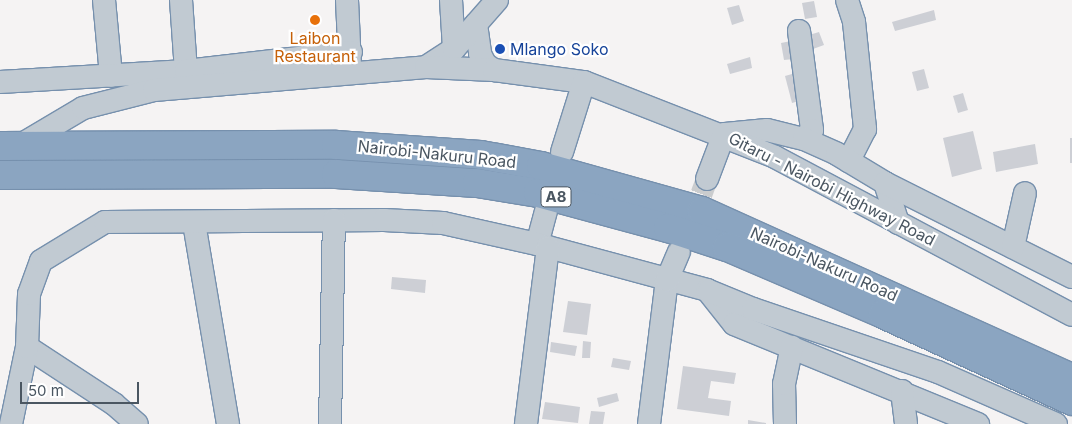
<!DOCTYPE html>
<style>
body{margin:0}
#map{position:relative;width:1072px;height:424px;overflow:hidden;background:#f5f3f3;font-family:Inter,sans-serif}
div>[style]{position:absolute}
.building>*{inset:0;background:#cdcfd5}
.minor-tunnel>*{height:22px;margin-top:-11px;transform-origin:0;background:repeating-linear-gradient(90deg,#caccce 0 22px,transparent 0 33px)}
.roads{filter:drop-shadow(1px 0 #7690ad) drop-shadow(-1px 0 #7690ad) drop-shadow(0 1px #7690ad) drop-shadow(0 -1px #7690ad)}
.minor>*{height:22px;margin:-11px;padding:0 11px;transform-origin:11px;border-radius:11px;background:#c1cad2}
.highway>*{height:28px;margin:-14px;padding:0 14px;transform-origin:14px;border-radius:14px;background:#8ba5c1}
.dots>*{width:14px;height:14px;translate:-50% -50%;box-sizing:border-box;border:2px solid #fff;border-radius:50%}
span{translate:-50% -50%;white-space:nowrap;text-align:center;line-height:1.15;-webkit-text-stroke:4.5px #fff;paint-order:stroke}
.shield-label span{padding:1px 4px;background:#fff;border:1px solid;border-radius:4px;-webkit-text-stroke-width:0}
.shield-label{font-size:15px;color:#4a5661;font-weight:700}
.food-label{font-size:16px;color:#c56008}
.transit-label{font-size:16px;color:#164399}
.left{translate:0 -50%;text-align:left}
.street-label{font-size:16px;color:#4a5661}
.scale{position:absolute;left:20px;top:382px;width:119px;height:22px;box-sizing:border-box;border:2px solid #4a5661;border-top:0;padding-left:6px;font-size:15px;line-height:18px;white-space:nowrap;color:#4a5661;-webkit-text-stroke:4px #fff;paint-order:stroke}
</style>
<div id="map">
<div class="building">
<i style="clip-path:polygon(814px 1px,817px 17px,805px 19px,802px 3px)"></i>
<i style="clip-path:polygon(739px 5px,744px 21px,732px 25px,727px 8px)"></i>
<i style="clip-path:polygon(934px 10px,936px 20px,895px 31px,892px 22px)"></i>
<i style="clip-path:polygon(819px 32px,824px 45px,813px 49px,809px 35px)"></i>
<i style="clip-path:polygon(791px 41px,794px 59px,784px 60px,781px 43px)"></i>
<i style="clip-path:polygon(750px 57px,752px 68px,730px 74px,727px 64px)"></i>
<i style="clip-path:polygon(924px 69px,929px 88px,917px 91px,912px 72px)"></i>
<i style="clip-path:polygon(792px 74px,799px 101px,792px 103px,785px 76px)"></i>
<i style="clip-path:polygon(963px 93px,968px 110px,958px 113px,953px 96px)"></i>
<i style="clip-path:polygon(973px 131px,982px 169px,952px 177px,943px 138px)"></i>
<i style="clip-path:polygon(1070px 138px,1072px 138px,1072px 163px,1070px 163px)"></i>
<i style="clip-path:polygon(1035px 144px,1038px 164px,996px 172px,993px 152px)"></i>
<i style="clip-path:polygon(392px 277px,426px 280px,425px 293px,391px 289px)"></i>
<i style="clip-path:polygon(568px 301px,591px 304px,587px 335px,563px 332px)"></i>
<i style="clip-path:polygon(583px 341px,591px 342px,590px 358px,582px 358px)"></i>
<i style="clip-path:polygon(551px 342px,577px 346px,575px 356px,550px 352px)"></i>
<i style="clip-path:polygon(613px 358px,631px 361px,629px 370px,611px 367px)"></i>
<i style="clip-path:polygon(683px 366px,736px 373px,734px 384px,711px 381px,708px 398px,731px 401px,729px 416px,677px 409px)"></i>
<i style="clip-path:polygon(617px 393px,619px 401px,599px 407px,597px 398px)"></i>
<i style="clip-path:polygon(545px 402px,580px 407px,578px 423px,542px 419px)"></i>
<i style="clip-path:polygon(591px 411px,605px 412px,603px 424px,589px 424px)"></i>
<i style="clip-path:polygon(748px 420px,766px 423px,766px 424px,748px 424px)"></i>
</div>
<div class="minor-tunnel">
<i style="left:690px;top:225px;width:49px;rotate:-69.7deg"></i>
</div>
<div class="roads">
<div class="minor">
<i style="left:104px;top:0;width:76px;rotate:84.7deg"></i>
<i style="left:181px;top:0;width:71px;rotate:86deg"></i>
<i style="left:347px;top:0;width:66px;rotate:87.4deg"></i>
<i style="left:451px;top:0;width:49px;rotate:86.5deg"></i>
<i style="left:847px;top:0;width:23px;rotate:72deg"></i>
<i style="left:854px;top:22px;width:108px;rotate:84.1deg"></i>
<i style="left:865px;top:129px;width:36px;rotate:117deg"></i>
<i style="left:476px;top:24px;width:30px;rotate:82deg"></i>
<i style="left:480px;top:54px;width:11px;rotate:63deg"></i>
<i style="left:485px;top:64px;width:11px;rotate:34deg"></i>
<i style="left:799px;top:31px;width:100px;rotate:82.5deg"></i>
<i style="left:812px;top:130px;width:12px;rotate:132deg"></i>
<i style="left:426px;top:67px;width:33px;rotate:-33deg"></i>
<i style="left:454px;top:49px;width:65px;rotate:-48.7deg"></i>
<i style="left:0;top:82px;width:186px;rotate:-3.4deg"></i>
<i style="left:186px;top:71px;width:166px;rotate:-6.6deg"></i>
<i style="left:725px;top:134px;width:42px;rotate:-5.4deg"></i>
<i style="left:767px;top:130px;width:38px;rotate:14deg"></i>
<i style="left:804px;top:139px;width:36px;rotate:24deg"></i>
<i style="left:837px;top:154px;width:56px;rotate:31.1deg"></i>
<i style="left:885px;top:183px;width:42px;rotate:72deg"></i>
<i style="left:19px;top:146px;width:74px;rotate:-30.7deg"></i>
<i style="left:83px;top:108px;width:73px;rotate:-14.2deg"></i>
<i style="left:154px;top:90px;width:273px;rotate:-4.8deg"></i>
<i style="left:426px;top:67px;width:68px;rotate:2.5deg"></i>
<i style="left:494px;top:70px;width:91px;rotate:7.6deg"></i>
<i style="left:584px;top:82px;width:205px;rotate:21.4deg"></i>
<i style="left:775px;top:157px;width:336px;rotate:28deg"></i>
<i style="left:562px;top:152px;width:73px;rotate:-72.6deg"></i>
<i style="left:707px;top:179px;width:48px;rotate:-69.3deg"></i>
<i style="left:885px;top:183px;width:209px;rotate:26.7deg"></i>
<i style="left:546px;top:211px;width:34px;rotate:105deg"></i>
<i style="left:537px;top:244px;width:176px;rotate:15.1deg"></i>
<i style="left:707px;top:290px;width:43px;rotate:51.5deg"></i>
<i style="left:734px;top:324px;width:264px;rotate:22.3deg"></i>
<i style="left:194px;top:223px;width:204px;rotate:80.4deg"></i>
<i style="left:1013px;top:247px;width:55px;rotate:-77.5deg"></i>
<i style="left:709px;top:291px;width:48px;rotate:22.2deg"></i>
<i style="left:753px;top:309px;width:195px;rotate:18.8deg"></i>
<i style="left:938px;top:372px;width:129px;rotate:23.8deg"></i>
<i style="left:27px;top:347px;width:104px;rotate:33.2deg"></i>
<i style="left:114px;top:404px;width:30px;rotate:41deg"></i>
<i style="left:902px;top:391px;width:33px;rotate:83deg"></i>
<i style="left:11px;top:424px;width:79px;rotate:-78.3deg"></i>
<i style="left:27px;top:347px;width:53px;rotate:-87.8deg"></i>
<i style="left:29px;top:294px;width:35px;rotate:-70deg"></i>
<i style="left:41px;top:261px;width:75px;rotate:-31.4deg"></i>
<i style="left:105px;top:222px;width:279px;rotate:-0.4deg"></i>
<i style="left:384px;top:220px;width:59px;rotate:2.9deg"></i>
<i style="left:443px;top:223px;width:96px;rotate:12.6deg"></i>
<i style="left:330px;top:424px;width:204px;rotate:-88.9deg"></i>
<i style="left:526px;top:424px;width:178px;rotate:-82.9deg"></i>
<i style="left:649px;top:424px;width:145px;rotate:-82.9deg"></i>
<i style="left:667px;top:280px;width:30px;rotate:-67deg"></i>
<i style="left:785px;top:424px;width:40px;rotate:-91.4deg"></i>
<i style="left:784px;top:384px;width:38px;rotate:-78deg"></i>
</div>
<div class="highway">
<i style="left:0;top:146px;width:336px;rotate:-0.2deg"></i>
<i style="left:336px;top:145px;width:145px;rotate:3.9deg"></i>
<i style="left:481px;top:155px;width:61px;rotate:10.4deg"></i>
<i style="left:541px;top:166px;width:167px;rotate:15.6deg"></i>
<i style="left:702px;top:211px;width:406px;rotate:24.3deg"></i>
<i style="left:0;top:175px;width:336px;rotate:-0.2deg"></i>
<i style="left:336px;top:174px;width:141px;rotate:3.7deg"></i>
<i style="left:477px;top:183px;width:62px;rotate:9.3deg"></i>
<i style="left:538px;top:193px;width:135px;rotate:15.1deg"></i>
<i style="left:668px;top:228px;width:62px;rotate:17.9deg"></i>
<i style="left:727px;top:247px;width:170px;rotate:23.2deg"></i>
<i style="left:883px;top:314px;width:208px;rotate:24.7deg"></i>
</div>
</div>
<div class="dots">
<i style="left:315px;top:20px;background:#e8710a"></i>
<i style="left:500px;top:49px;background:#1a4fb4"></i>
</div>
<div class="shield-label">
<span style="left:556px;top:197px">A8</span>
</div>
<div class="food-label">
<span style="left:315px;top:47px">Laibon<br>Restaurant</span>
</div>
<div class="transit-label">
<span class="left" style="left:510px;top:49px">Mlango Soko</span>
</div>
<div class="street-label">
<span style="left:437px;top:154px;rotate:6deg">Nairobi-Nakuru Road</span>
<span style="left:832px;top:189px;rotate:27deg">Gitaru - Nairobi Highway Road</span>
<span style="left:824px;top:264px;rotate:24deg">Nairobi-Nakuru Road</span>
</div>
<div class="scale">50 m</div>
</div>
